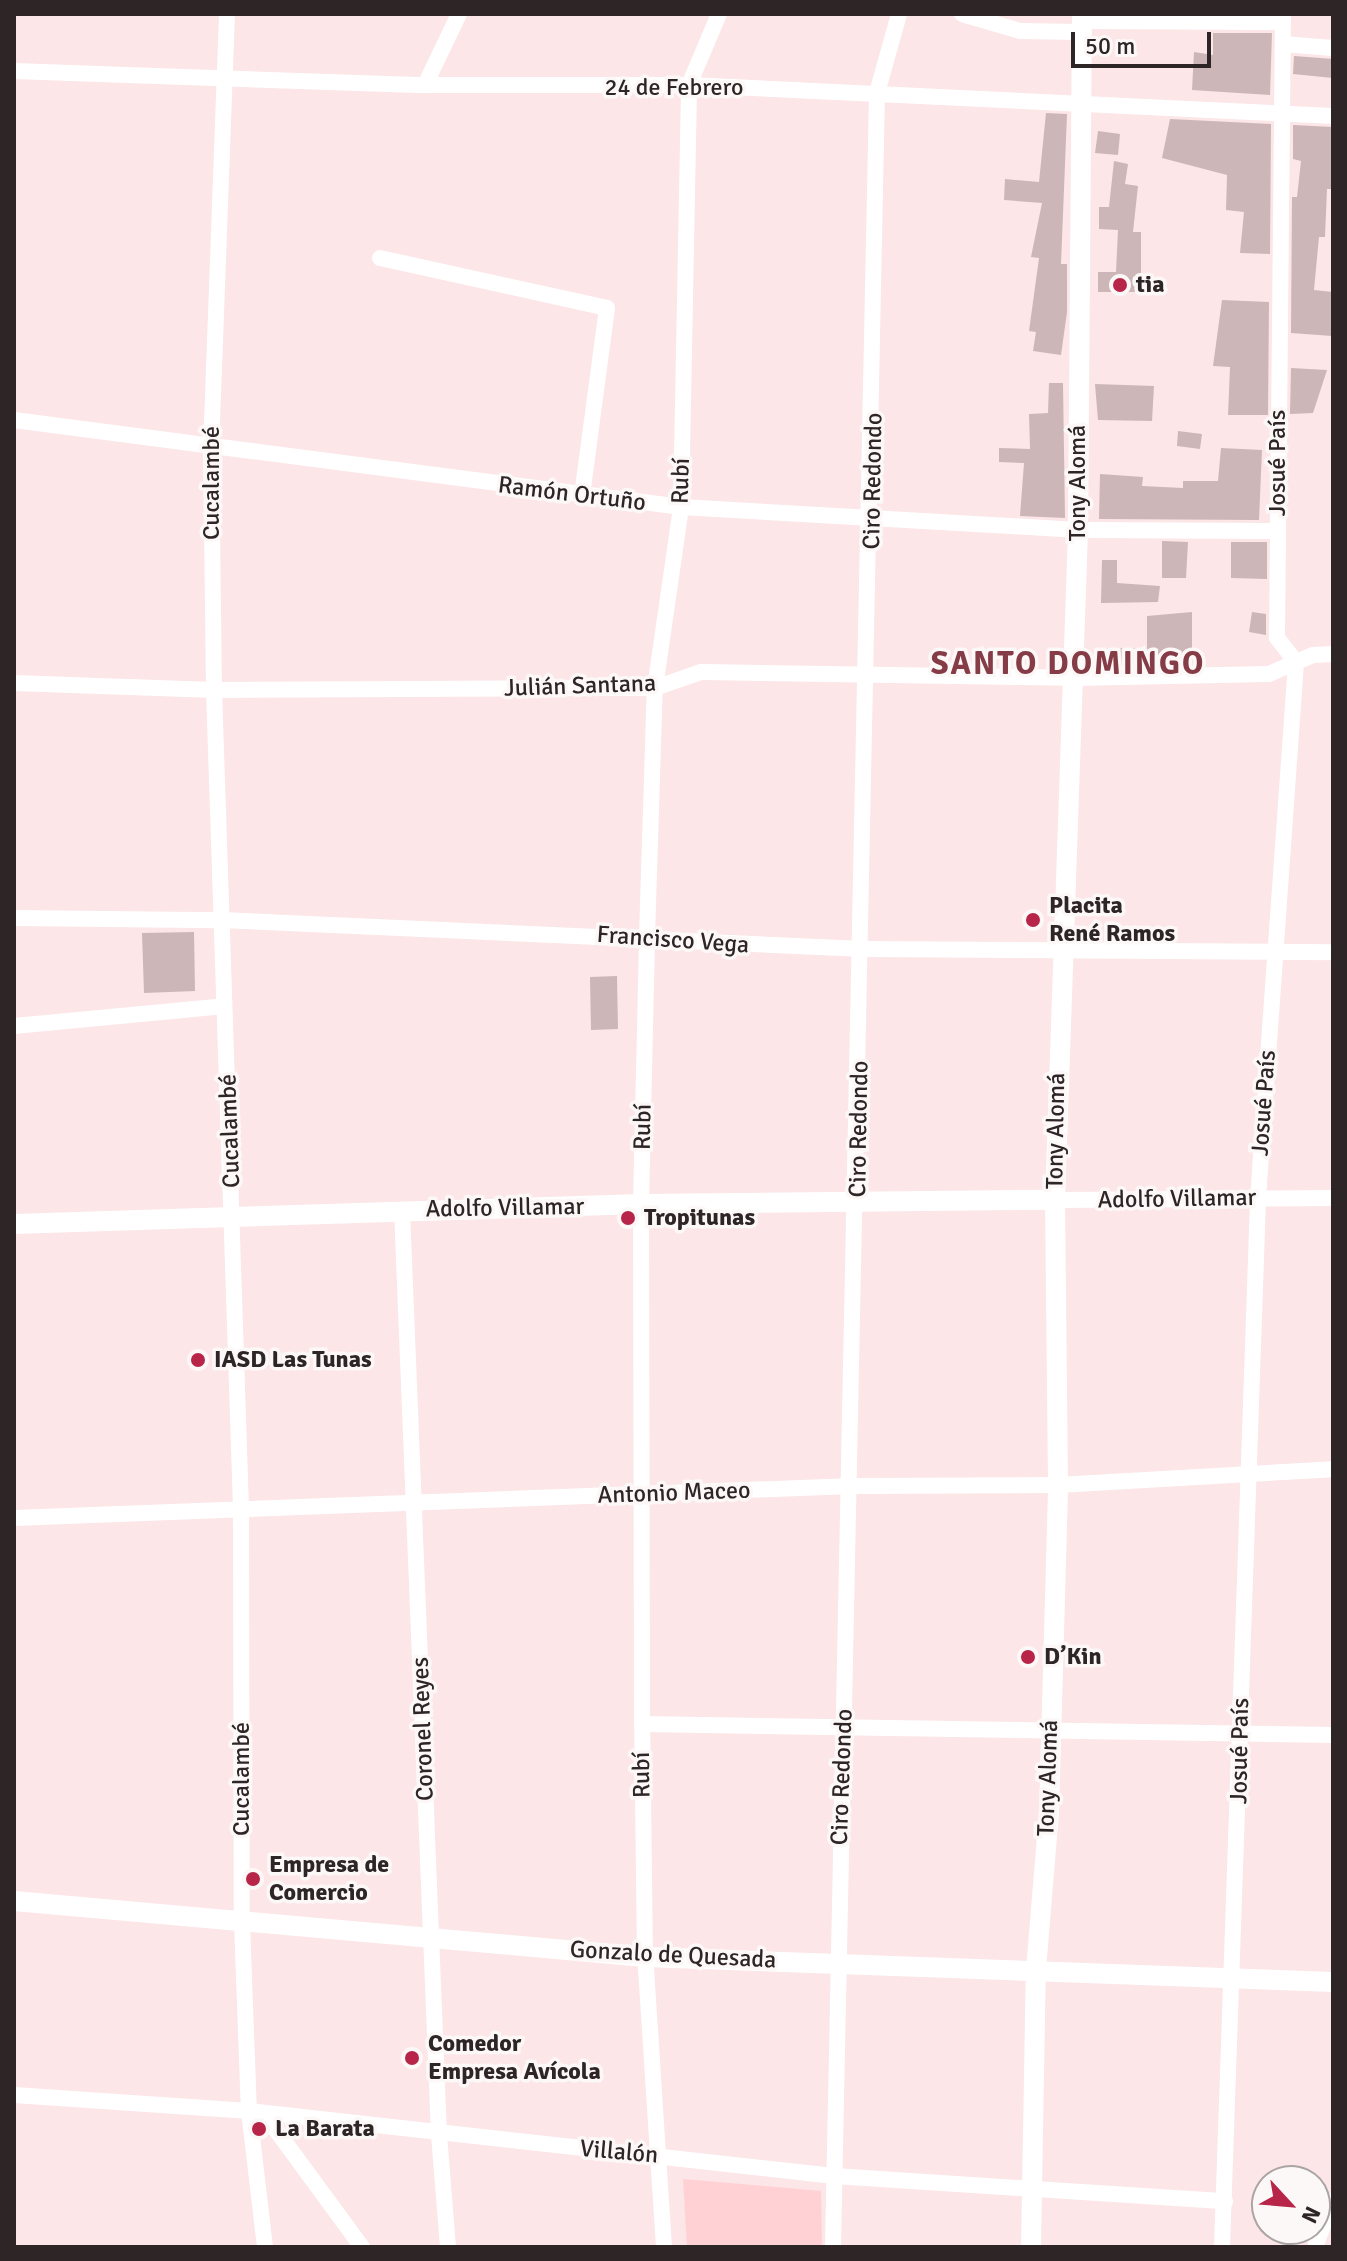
<!DOCTYPE html>
<meta charset="utf-8">
<style>
body{margin:0}
#map{position:relative;width:1347px;height:2261px;overflow:hidden;background:#fce6e7;font-family:Signika,sans-serif}
div>[style]{position:absolute}
.green>*{inset:0;background:#ffd1d4}
.building>*{inset:0;background:#ccb6b7}
.minor>*{height:16px;margin:-8px;padding:0 8px;transform-origin:8px;border-radius:8px;background:#fff}
.tertiary>*{height:20px;margin:-10px;padding:0 10px;transform-origin:10px;border-radius:10px;background:#fff}
.dots>*{width:22px;height:22px;translate:-50% -50%;box-sizing:border-box;border:4px solid #fdf8f8;border-radius:50%}
span{translate:-50% -50%;white-space:nowrap;text-align:center;line-height:1.15;-webkit-text-stroke:7px #fdf8f8;paint-order:stroke}
.street-label{font-size:24px;color:#2e2526}
.poi-label{font-size:24px;color:#2e2526;font-weight:700}
.left{translate:0 -50%;text-align:left}
.district-label{font-size:32px;color:#853c46;font-weight:700;letter-spacing:2px}
.frame{position:absolute;inset:0;border:16px solid #2e2526;pointer-events:none}
.north{position:absolute;left:1251px;top:2165px;width:80px;height:80px;box-sizing:border-box;background:#fdf8f8;border:2px solid #aaa4a4;border-radius:50%;rotate:116deg;font-size:22px;font-weight:700;line-height:32px;text-align:center;color:#2e2526}
.north::after{content:'';display:block;margin:auto;width:28px;height:36px;background:#b72548;clip-path:polygon(50% 0,100% 100%,50% 72%,0 100%)}
.scale{position:absolute;left:1071px;top:32px;width:140px;height:36px;box-sizing:border-box;border:4px solid #2e2526;border-top:0;padding-left:10px;font-size:24px;line-height:28px;white-space:nowrap;color:#2e2526;-webkit-text-stroke:6px #fdf8f8;paint-order:stroke}
</style>
<div id="map">
<div class="green">
<i style="clip-path:polygon(683px 2179px,821px 2191px,822px 2247px,687px 2247px)"></i>
</div>
<div class="building">
<i style="clip-path:polygon(1213px 33px,1272px 33px,1270px 95px,1192px 90px,1194px 52px,1213px 55px)"></i>
<i style="clip-path:polygon(1294px 56px,1333px 59px,1333px 78px,1293px 74px)"></i>
<i style="clip-path:polygon(1046px 113px,1067px 114px,1061px 264px,1067px 264px,1067px 312px,1061px 355px,1033px 351px,1036px 332px,1029px 331px,1039px 258px,1031px 257px,1042px 203px,1004px 200px,1005px 179px,1039px 182px)"></i>
<i style="clip-path:polygon(1170px 119px,1271px 124px,1270px 254px,1240px 253px,1244px 212px,1226px 210px,1227px 175px,1162px 158px)"></i>
<i style="clip-path:polygon(1293px 125px,1333px 127px,1333px 189px,1327px 189px,1325px 237px,1319px 237px,1314px 290px,1333px 292px,1332px 336px,1291px 333px,1292px 197px,1297px 197px,1301px 161px,1293px 159px)"></i>
<i style="clip-path:polygon(1098px 131px,1120px 134px,1118px 155px,1095px 153px)"></i>
<i style="clip-path:polygon(1114px 161px,1128px 164px,1125px 184px,1138px 186px,1133px 232px,1141px 232px,1141px 292px,1098px 292px,1098px 272px,1116px 272px,1118px 230px,1099px 229px,1099px 207px,1109px 207px)"></i>
<i style="clip-path:polygon(1222px 300px,1269px 302px,1268px 415px,1228px 415px,1230px 367px,1213px 366px)"></i>
<i style="clip-path:polygon(1291px 368px,1327px 370px,1313px 413px,1290px 414px)"></i>
<i style="clip-path:polygon(1049px 383px,1063px 383px,1065px 518px,1020px 516px,1024px 463px,999px 462px,999px 448px,1030px 449px,1029px 414px,1048px 413px)"></i>
<i style="clip-path:polygon(1095px 384px,1154px 386px,1152px 421px,1098px 420px)"></i>
<i style="clip-path:polygon(1178px 431px,1202px 434px,1200px 449px,1177px 446px)"></i>
<i style="clip-path:polygon(1221px 448px,1262px 450px,1259px 520px,1099px 519px,1100px 474px,1143px 477px,1142px 486px,1183px 488px,1183px 481px,1218px 481px)"></i>
<i style="clip-path:polygon(1162px 541px,1188px 542px,1186px 578px,1162px 578px)"></i>
<i style="clip-path:polygon(1231px 542px,1267px 542px,1267px 579px,1231px 578px)"></i>
<i style="clip-path:polygon(1102px 560px,1117px 560px,1117px 583px,1160px 586px,1158px 602px,1101px 603px)"></i>
<i style="clip-path:polygon(1192px 612px,1192px 665px,1101px 666px,1100px 648px,1147px 648px,1147px 616px)"></i>
<i style="clip-path:polygon(1252px 612px,1266px 614px,1266px 635px,1249px 632px)"></i>
<i style="clip-path:polygon(194px 932px,195px 991px,144px 993px,142px 933px)"></i>
<i style="clip-path:polygon(617px 976px,618px 1029px,591px 1030px,590px 977px)"></i>
</div>
<div class="minor">
<i style="left:227px;top:14px;width:431px;rotate:92.1deg"></i>
<i style="left:211px;top:445px;width:245px;rotate:89.3deg"></i>
<i style="left:214px;top:690px;width:817px;rotate:88.11deg"></i>
<i style="left:241px;top:1507px;width:416px;rotate:89.9deg"></i>
<i style="left:242px;top:1923px;width:188px;rotate:87.9deg"></i>
<i style="left:249px;top:2111px;width:137px;rotate:83.3deg"></i>
<i style="left:962px;top:14px;width:60px;rotate:16.3deg"></i>
<i style="left:1020px;top:31px;width:61px;rotate:0.9deg"></i>
<i style="left:1081px;top:21px;width:202px;rotate:0.3deg"></i>
<i style="left:1283px;top:44px;width:50px;rotate:4.6deg"></i>
<i style="left:14px;top:71px;width:411px;rotate:2deg"></i>
<i style="left:425px;top:85px;width:264px"></i>
<i style="left:689px;top:85px;width:645px;rotate:2.76deg"></i>
<i style="left:425px;top:85px;width:79px;rotate:-64.4deg"></i>
<i style="left:380px;top:258px;width:232px;rotate:12.4deg"></i>
<i style="left:607px;top:308px;width:190px;rotate:97.6deg"></i>
<i style="left:14px;top:420px;width:673px;rotate:7.43deg"></i>
<i style="left:681px;top:507px;width:398px;rotate:3.3deg"></i>
<i style="left:1078px;top:530px;width:199px;rotate:0.3deg"></i>
<i style="left:14px;top:683px;width:200px;rotate:2deg"></i>
<i style="left:214px;top:690px;width:441px;rotate:-0.3deg"></i>
<i style="left:655px;top:688px;width:49px;rotate:-19.2deg"></i>
<i style="left:701px;top:672px;width:372px;rotate:0.9deg"></i>
<i style="left:1073px;top:678px;width:196px;rotate:-1.2deg"></i>
<i style="left:1269px;top:674px;width:48px;rotate:-23.4deg"></i>
<i style="left:1313px;top:655px;width:20px;rotate:-3deg"></i>
<i style="left:14px;top:918px;width:208px;rotate:0.6deg"></i>
<i style="left:222px;top:920px;width:642px;rotate:2.59deg"></i>
<i style="left:863px;top:949px;width:470px;rotate:0.4deg"></i>
<i style="left:14px;top:1026px;width:211px;rotate:-5.4deg"></i>
<i style="left:1055px;top:1200px;width:278px;rotate:-0.4deg"></i>
<i style="left:402px;top:1210px;width:926px;rotate:87.71deg"></i>
<i style="left:439px;top:2135px;width:112px;rotate:85.4deg"></i>
<i style="left:14px;top:1518px;width:838px;rotate:-2.19deg"></i>
<i style="left:851px;top:1486px;width:207px;rotate:-0.3deg"></i>
<i style="left:1058px;top:1485px;width:275px;rotate:-3.3deg"></i>
<i style="left:642px;top:1724px;width:691px;rotate:0.91deg"></i>
<i style="left:14px;top:2095px;width:236px;rotate:3.9deg"></i>
<i style="left:249px;top:2111px;width:589px;rotate:6.34deg"></i>
<i style="left:834px;top:2176px;width:392px;rotate:3.7deg"></i>
<i style="left:265px;top:2115px;width:164px;rotate:53.7deg"></i>
<i style="left:664px;top:2247px;width:291px;rotate:-93.7deg"></i>
<i style="left:645px;top:1957px;width:233px;rotate:-90.7deg"></i>
<i style="left:642px;top:1724px;width:520px;rotate:-90.11deg"></i>
<i style="left:641px;top:1204px;width:268px;rotate:-88.7deg"></i>
<i style="left:647px;top:936px;width:248px;rotate:-88.2deg"></i>
<i style="left:655px;top:688px;width:183px;rotate:-81.8deg"></i>
<i style="left:681px;top:507px;width:422px;rotate:-88.9deg"></i>
<i style="left:689px;top:85px;width:77px;rotate:-67.1deg"></i>
<i style="left:833px;top:2247px;width:2154px;rotate:-88.83deg"></i>
<i style="left:877px;top:93px;width:82px;rotate:-74.4deg"></i>
<i style="left:1222px;top:2247px;width:1050px;rotate:-88.03deg"></i>
<i style="left:1258px;top:1198px;width:537px;rotate:-85.94deg"></i>
<i style="left:1296px;top:662px;width:31px;rotate:-128deg"></i>
<i style="left:1277px;top:638px;width:624px;rotate:-89.45deg"></i>
<i style="left:1315px;top:2247px;width:50px;rotate:-69deg"></i>
</div>
<div class="tertiary">
<i style="left:14px;top:1224px;width:627px;rotate:-1.83deg"></i>
<i style="left:641px;top:1204px;width:414px;rotate:-0.6deg"></i>
<i style="left:14px;top:1901px;width:633px;rotate:5.07deg"></i>
<i style="left:645px;top:1957px;width:688px;rotate:2.08deg"></i>
<i style="left:1031px;top:2247px;width:277px;rotate:-89deg"></i>
<i style="left:1036px;top:1970px;width:158px;rotate:-85.3deg"></i>
<i style="left:1049px;top:1813px;width:328px;rotate:-88.4deg"></i>
<i style="left:1058px;top:1485px;width:285px;rotate:-90.6deg"></i>
<i style="left:1055px;top:1200px;width:670px;rotate:-88.03deg"></i>
<i style="left:1078px;top:530px;width:516px;rotate:-89.56deg"></i>
</div>
<div class="dots">
<i style="left:1120px;top:285px;background:#b72548"></i>
<i style="left:1033px;top:920px;background:#b72548"></i>
<i style="left:628px;top:1218px;background:#b72548"></i>
<i style="left:198px;top:1360px;background:#b72548"></i>
<i style="left:1028px;top:1657px;background:#b72548"></i>
<i style="left:253px;top:1879px;background:#b72548"></i>
<i style="left:412px;top:2058px;background:#b72548"></i>
<i style="left:259px;top:2129px;background:#b72548"></i>
</div>
<div class="street-label">
<span style="left:674px;top:88px">24 de Febrero</span>
<span style="left:1278px;top:463px;rotate:-90deg">Josué País</span>
<span style="left:681px;top:481px;rotate:-88deg">Rubí</span>
<span style="left:873px;top:481px;rotate:-89deg">Ciro Redondo</span>
<span style="left:212px;top:483px;rotate:-90deg">Cucalambé</span>
<span style="left:1078px;top:483px;rotate:-90deg">Tony Alomá</span>
<span style="left:572px;top:494px;rotate:7deg">Ramón Ortuño</span>
<span style="left:580px;top:686px;rotate:-2deg">Julián Santana</span>
<span style="left:673px;top:940px;rotate:4deg">Francisco Vega</span>
<span style="left:1264px;top:1103px;rotate:-86deg">Josué País</span>
<span style="left:643px;top:1127px;rotate:-89deg">Rubí</span>
<span style="left:859px;top:1129px;rotate:-89deg">Ciro Redondo</span>
<span style="left:230px;top:1131px;rotate:-92deg">Cucalambé</span>
<span style="left:1056px;top:1131px;rotate:-89deg">Tony Alomá</span>
<span style="left:1177px;top:1199px;rotate:-1deg">Adolfo Villamar</span>
<span style="left:505px;top:1208px;rotate:-1deg">Adolfo Villamar</span>
<span style="left:674px;top:1493px;rotate:-2deg">Antonio Maceo</span>
<span style="left:423px;top:1729px;rotate:-92deg">Coronel Reyes</span>
<span style="left:1240px;top:1751px;rotate:-89deg">Josué País</span>
<span style="left:642px;top:1775px;rotate:-91deg">Rubí</span>
<span style="left:842px;top:1777px;rotate:-88deg">Ciro Redondo</span>
<span style="left:1048px;top:1778px;rotate:-88deg">Tony Alomá</span>
<span style="left:242px;top:1779px;rotate:-90deg">Cucalambé</span>
<span style="left:673px;top:1955px;rotate:3deg">Gonzalo de Quesada</span>
<span style="left:619px;top:2152px;rotate:5deg">Villalón</span>
</div>
<div class="poi-label">
<span class="left" style="left:1136px;top:285px">tia</span>
<span class="left" style="left:1049px;top:920px">Placita<br>René Ramos</span>
<span class="left" style="left:644px;top:1218px">Tropitunas</span>
<span class="left" style="left:214px;top:1360px">IASD Las Tunas</span>
<span class="left" style="left:1044px;top:1657px">D’Kin</span>
<span class="left" style="left:269px;top:1879px">Empresa de<br>Comercio</span>
<span class="left" style="left:428px;top:2058px">Comedor<br>Empresa Avícola</span>
<span class="left" style="left:275px;top:2129px">La Barata</span>
</div>
<div class="district-label">
<span style="left:1068px;top:664px">SANTO DOMINGO</span>
</div>
<div class="frame"></div>
<div class="north">N</div>
<div class="scale">50 m</div>
</div>
